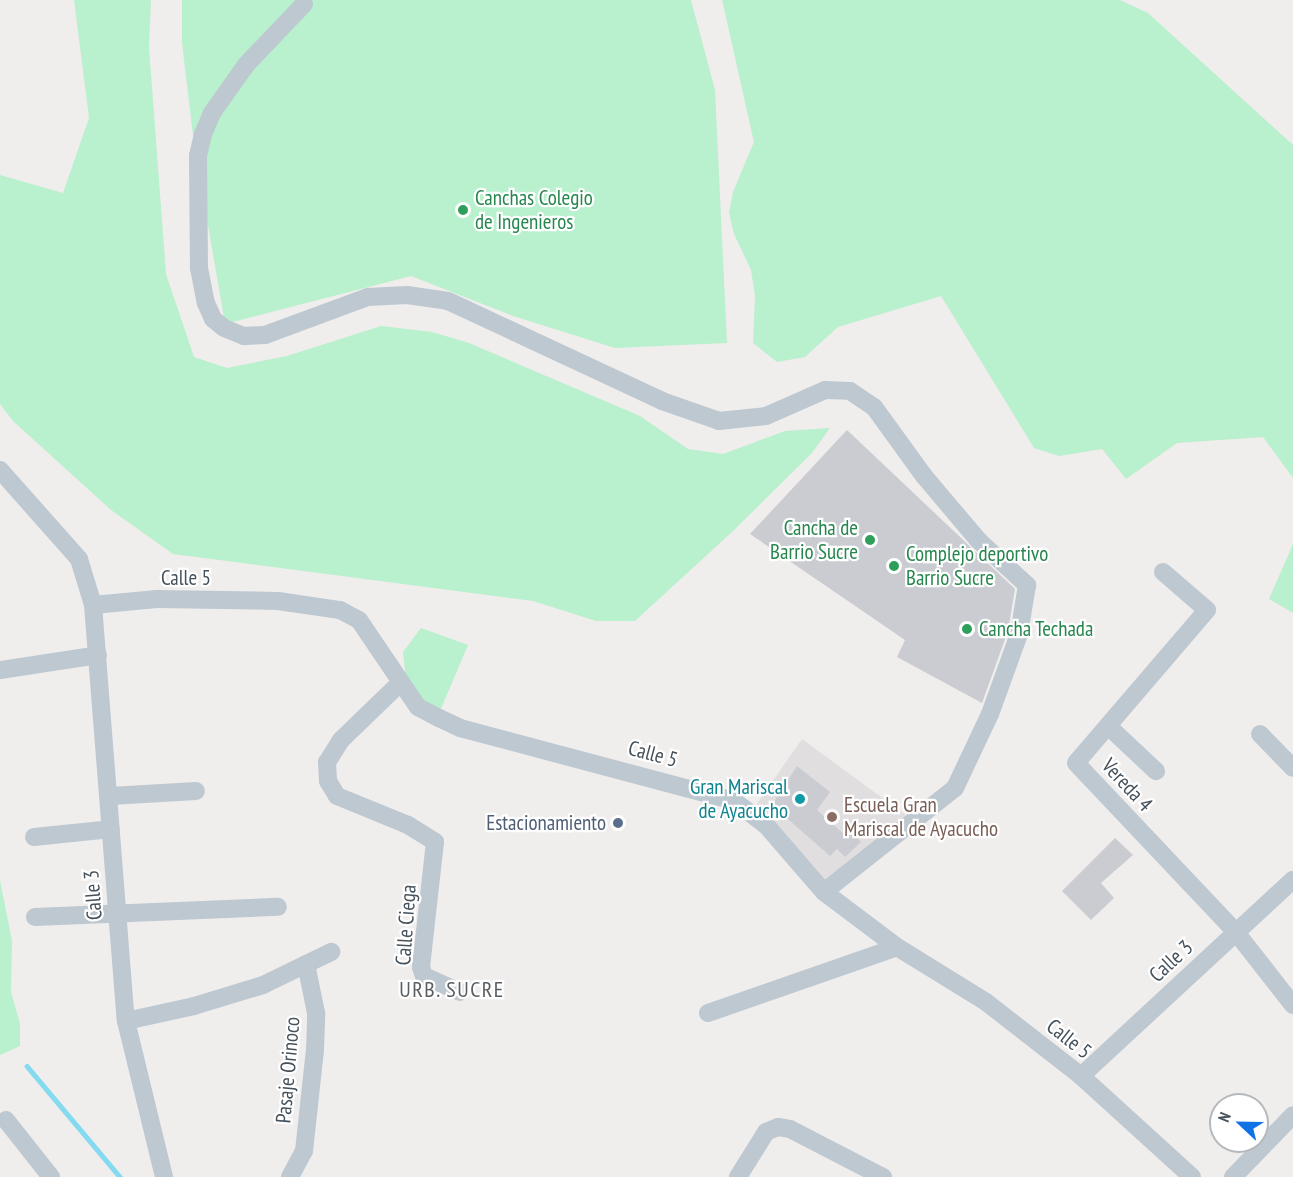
<!DOCTYPE html>
<style>
body{margin:0}
#map{position:relative;width:1293px;height:1177px;overflow:hidden;background:#f0eded;font-family:"PT Sans Narrow",sans-serif}
div>[style]{position:absolute}
.education>*{inset:0;background:#e1dedf}
.green>*{inset:0;background:#b9f0cd}
.stream>*{height:4.5px;margin:-2.25px;padding:0 2.25px;transform-origin:2.25px;border-radius:2.25px;background:#84dbef}
.building>*{inset:0;background:#caccd2}
.minor>*{height:18px;margin:-9px;padding:0 9px;transform-origin:9px;border-radius:9px;background:#bdc8d0}
.dots>*{width:16px;height:16px;translate:-50% -50%;box-sizing:border-box;border:3px solid #fff;border-radius:50%}
span{translate:-50% -50%;white-space:nowrap;text-align:center;line-height:1.15;-webkit-text-stroke:4.5px #fff;paint-order:stroke}
.leisure-label{font-size:21px;color:#27864d}
.left{translate:0 -50%;text-align:left}
.right{translate:-100% -50%;text-align:right}
.street-label{font-size:21px;color:#45515b}
.culture-label{font-size:21px;color:#0d838f}
.education-label{font-size:21px;color:#785e54}
.service-label{font-size:21px;color:#4e5e75}
.neighbourhood-label{font-size:22px;color:#5a5e62;letter-spacing:1.5px}
.north{position:absolute;left:1209px;top:1093px;width:60px;height:60px;box-sizing:border-box;background:#fff;border:2px solid #b5b9bd;border-radius:50%;rotate:292deg;font-size:16px;font-weight:700;line-height:24px;text-align:center;color:#45515b}
.north::after{content:'';display:block;margin:auto;width:21px;height:27px;background:#1172e6;clip-path:polygon(50% 0,100% 100%,50% 72%,0 100%)}
</style>
<div id="map">
<div class="education">
<i style="clip-path:polygon(802px 739px,915px 822px,824px 892px,751px 812px)"></i>
</div>
<div class="green">
<i style="clip-path:polygon(74px 0,151px 0,149px 47px,166px 274px,194px 357px,227px 368px,287px 356px,381px 326px,432px 332px,469px 343px,640px 416px,688px 449px,723px 454px,785px 431px,830px 428px,812px 453px,733px 531px,635px 621px,596px 621px,533px 601px,173px 554px,111px 510px,13px 421px,0 404px,0 175px,63px 193px,89px 118px)"></i>
<i style="clip-path:polygon(182px 0,691px 0,715px 90px,727px 343px,615px 348px,513px 316px,411px 276px,225px 324px,194px 144px,182px 43px)"></i>
<i style="clip-path:polygon(722px 0,1120px 0,1148px 13px,1293px 145px,1293px 478px,1263px 437px,1177px 443px,1126px 479px,1102px 449px,1059px 456px,1034px 448px,941px 296px,838px 327px,805px 357px,777px 362px,753px 343px,755px 296px,751px 270px,734px 234px,729px 213px,733px 192px,754px 142px)"></i>
<i style="clip-path:polygon(1293px 544px,1293px 613px,1269px 599px)"></i>
<i style="clip-path:polygon(421px 628px,468px 645px,440px 711px,407px 689px,403px 652px)"></i>
<i style="clip-path:polygon(0 880px,12px 941px,11px 992px,20px 1024px,20px 1046px,0 1055px)"></i>
</div>
<div class="stream">
<i style="left:27px;top:1066px;width:145px;rotate:50deg"></i>
</div>
<div class="building">
<i style="clip-path:polygon(847px 430px,1015px 589px,1008px 631px,982px 703px,897px 657px,905px 640px,750px 534px)"></i>
<i style="clip-path:polygon(797px 766px,830px 792px,817px 810px,845px 835px,850px 830px,861px 842px,845px 857px,837px 849px,830px 856px,772px 805px)"></i>
<i style="clip-path:polygon(1115px 838px,1133px 855px,1101px 883px,1114px 898px,1091px 920px,1062px 891px)"></i>
</div>
<div class="minor">
<i style="left:304px;top:4px;width:84px;rotate:133.6deg"></i>
<i style="left:246px;top:65px;width:59px;rotate:125.3deg"></i>
<i style="left:212px;top:113px;width:23px;rotate:113deg"></i>
<i style="left:203px;top:134px;width:23px;rotate:103deg"></i>
<i style="left:198px;top:156px;width:112px;rotate:89.5deg"></i>
<i style="left:199px;top:268px;width:36px;rotate:79deg"></i>
<i style="left:206px;top:303px;width:17px;rotate:66deg"></i>
<i style="left:213px;top:319px;width:14px;rotate:39deg"></i>
<i style="left:224px;top:328px;width:22px;rotate:22deg"></i>
<i style="left:244px;top:336px;width:21px;rotate:-3deg"></i>
<i style="left:265px;top:335px;width:110px;rotate:-20.3deg"></i>
<i style="left:368px;top:297px;width:39px;rotate:-3deg"></i>
<i style="left:407px;top:295px;width:41px;rotate:8.3deg"></i>
<i style="left:448px;top:301px;width:236px;rotate:25deg"></i>
<i style="left:662px;top:401px;width:60px;rotate:19.3deg"></i>
<i style="left:719px;top:421px;width:47px;rotate:-6.1deg"></i>
<i style="left:766px;top:416px;width:64px;rotate:-23.8deg"></i>
<i style="left:825px;top:390px;width:25px;rotate:2deg"></i>
<i style="left:850px;top:391px;width:29px;rotate:34deg"></i>
<i style="left:874px;top:407px;width:85px;rotate:54.1deg"></i>
<i style="left:924px;top:476px;width:84px;rotate:49.8deg"></i>
<i style="left:978px;top:540px;width:67px;rotate:42.6deg"></i>
<i style="left:1027px;top:585px;width:50px;rotate:99.3deg"></i>
<i style="left:1019px;top:634px;width:85px;rotate:109.9deg"></i>
<i style="left:990px;top:714px;width:82px;rotate:115.3deg"></i>
<i style="left:955px;top:788px;width:167px;rotate:141.6deg"></i>
<i style="left:0;top:470px;width:119px;rotate:48.4deg"></i>
<i style="left:79px;top:559px;width:48px;rotate:73.1deg"></i>
<i style="left:93px;top:605px;width:417px;rotate:85.5deg"></i>
<i style="left:126px;top:1021px;width:161px;rotate:76.3deg"></i>
<i style="left:1163px;top:572px;width:58px;rotate:40.8deg"></i>
<i style="left:1207px;top:610px;width:201px;rotate:130.6deg"></i>
<i style="left:1076px;top:763px;width:231px;rotate:46.6deg"></i>
<i style="left:1235px;top:931px;width:94px;rotate:51.9deg"></i>
<i style="left:93px;top:605px;width:64px;rotate:-5.4deg"></i>
<i style="left:157px;top:599px;width:121px;rotate:0.9deg"></i>
<i style="left:278px;top:601px;width:63px;rotate:8.3deg"></i>
<i style="left:340px;top:610px;width:21px;rotate:28deg"></i>
<i style="left:359px;top:620px;width:105px;rotate:55.9deg"></i>
<i style="left:418px;top:707px;width:24px;rotate:28deg"></i>
<i style="left:439px;top:718px;width:23px;rotate:25deg"></i>
<i style="left:460px;top:728px;width:284px;rotate:14.9deg"></i>
<i style="left:734px;top:801px;width:39px;rotate:37deg"></i>
<i style="left:765px;top:824px;width:90px;rotate:49.1deg"></i>
<i style="left:824px;top:892px;width:91px;rotate:37deg"></i>
<i style="left:897px;top:947px;width:105px;rotate:31.7deg"></i>
<i style="left:986px;top:1002px;width:120px;rotate:37.9deg"></i>
<i style="left:1081px;top:1076px;width:150px;rotate:42.3deg"></i>
<i style="left:0;top:670px;width:99px;rotate:-8.7deg"></i>
<i style="left:400px;top:683px;width:82px;rotate:136deg"></i>
<i style="left:341px;top:740px;width:26px;rotate:122deg"></i>
<i style="left:327px;top:762px;width:19px;rotate:87deg"></i>
<i style="left:328px;top:781px;width:17px;rotate:59deg"></i>
<i style="left:337px;top:796px;width:77px;rotate:22.2deg"></i>
<i style="left:408px;top:825px;width:32px;rotate:32deg"></i>
<i style="left:435px;top:842px;width:126px;rotate:96.4deg"></i>
<i style="left:421px;top:967px;width:9px;rotate:72deg"></i>
<i style="left:424px;top:976px;width:39px;rotate:24deg"></i>
<i style="left:1108px;top:726px;width:66px;rotate:43.2deg"></i>
<i style="left:1260px;top:734px;width:47px;rotate:45.9deg"></i>
<i style="left:110px;top:796px;width:86px;rotate:-3.3deg"></i>
<i style="left:34px;top:837px;width:77px;rotate:-5.9deg"></i>
<i style="left:35px;top:917px;width:243px;rotate:-2.4deg"></i>
<i style="left:708px;top:1013px;width:200px;rotate:-19.2deg"></i>
<i style="left:126px;top:1021px;width:70px;rotate:-12.4deg"></i>
<i style="left:194px;top:1006px;width:72px;rotate:-16.9deg"></i>
<i style="left:263px;top:985px;width:76px;rotate:-25.9deg"></i>
<i style="left:1081px;top:1076px;width:289px;rotate:-42.8deg"></i>
<i style="left:6px;top:1120px;width:73px;rotate:51.7deg"></i>
<i style="left:290px;top:1177px;width:30px;rotate:-62deg"></i>
<i style="left:304px;top:1151px;width:102px;rotate:-83.8deg"></i>
<i style="left:315px;top:1050px;width:37px;rotate:-88deg"></i>
<i style="left:316px;top:1013px;width:50px;rotate:-101.5deg"></i>
<i style="left:738px;top:1177px;width:53px;rotate:-58.1deg"></i>
<i style="left:766px;top:1132px;width:13px;rotate:-23deg"></i>
<i style="left:778px;top:1127px;width:12px;rotate:9deg"></i>
<i style="left:790px;top:1129px;width:105px;rotate:27.3deg"></i>
<i style="left:1233px;top:1177px;width:86px;rotate:-45.9deg"></i>
</div>
<div class="dots">
<i style="left:463px;top:210px;background:#2e9e5b"></i>
<i style="left:870px;top:540px;background:#2e9e5b"></i>
<i style="left:894px;top:566px;background:#2e9e5b"></i>
<i style="left:967px;top:629px;background:#2e9e5b"></i>
<i style="left:800px;top:799px;background:#0f9aa8"></i>
<i style="left:832px;top:817px;background:#8d6e63"></i>
<i style="left:618px;top:823px;background:#5c6f8a"></i>
</div>
<div class="leisure-label">
<span class="left" style="left:475px;top:210px">Canchas Colegio<br>de Ingenieros</span>
<span class="right" style="left:858px;top:540px">Cancha de<br>Barrio Sucre</span>
<span class="left" style="left:906px;top:566px">Complejo deportivo<br>Barrio Sucre</span>
<span class="left" style="left:979px;top:629px">Cancha Techada</span>
</div>
<div class="street-label">
<span style="left:186px;top:578px">Calle 5</span>
<span style="left:653px;top:754px;rotate:15deg">Calle 5</span>
<span style="left:1127px;top:785px;rotate:47deg">Vereda 4</span>
<span style="left:93px;top:895px;rotate:-94deg">Calle 3</span>
<span style="left:406px;top:925px;rotate:-86deg">Calle Ciega</span>
<span style="left:1171px;top:961px;rotate:-43deg">Calle 3</span>
<span style="left:1069px;top:1039px;rotate:38deg">Calle 5</span>
<span style="left:288px;top:1070px;rotate:-85deg">Pasaje Orinoco</span>
</div>
<div class="culture-label">
<span class="right" style="left:788px;top:799px">Gran Mariscal<br>de Ayacucho</span>
</div>
<div class="education-label">
<span class="left" style="left:844px;top:817px">Escuela Gran<br>Mariscal de Ayacucho</span>
</div>
<div class="service-label">
<span class="right" style="left:606px;top:823px">Estacionamiento</span>
</div>
<div class="neighbourhood-label">
<span style="left:452px;top:990px">URB. SUCRE</span>
</div>
<div class="north">N</div>
</div>
